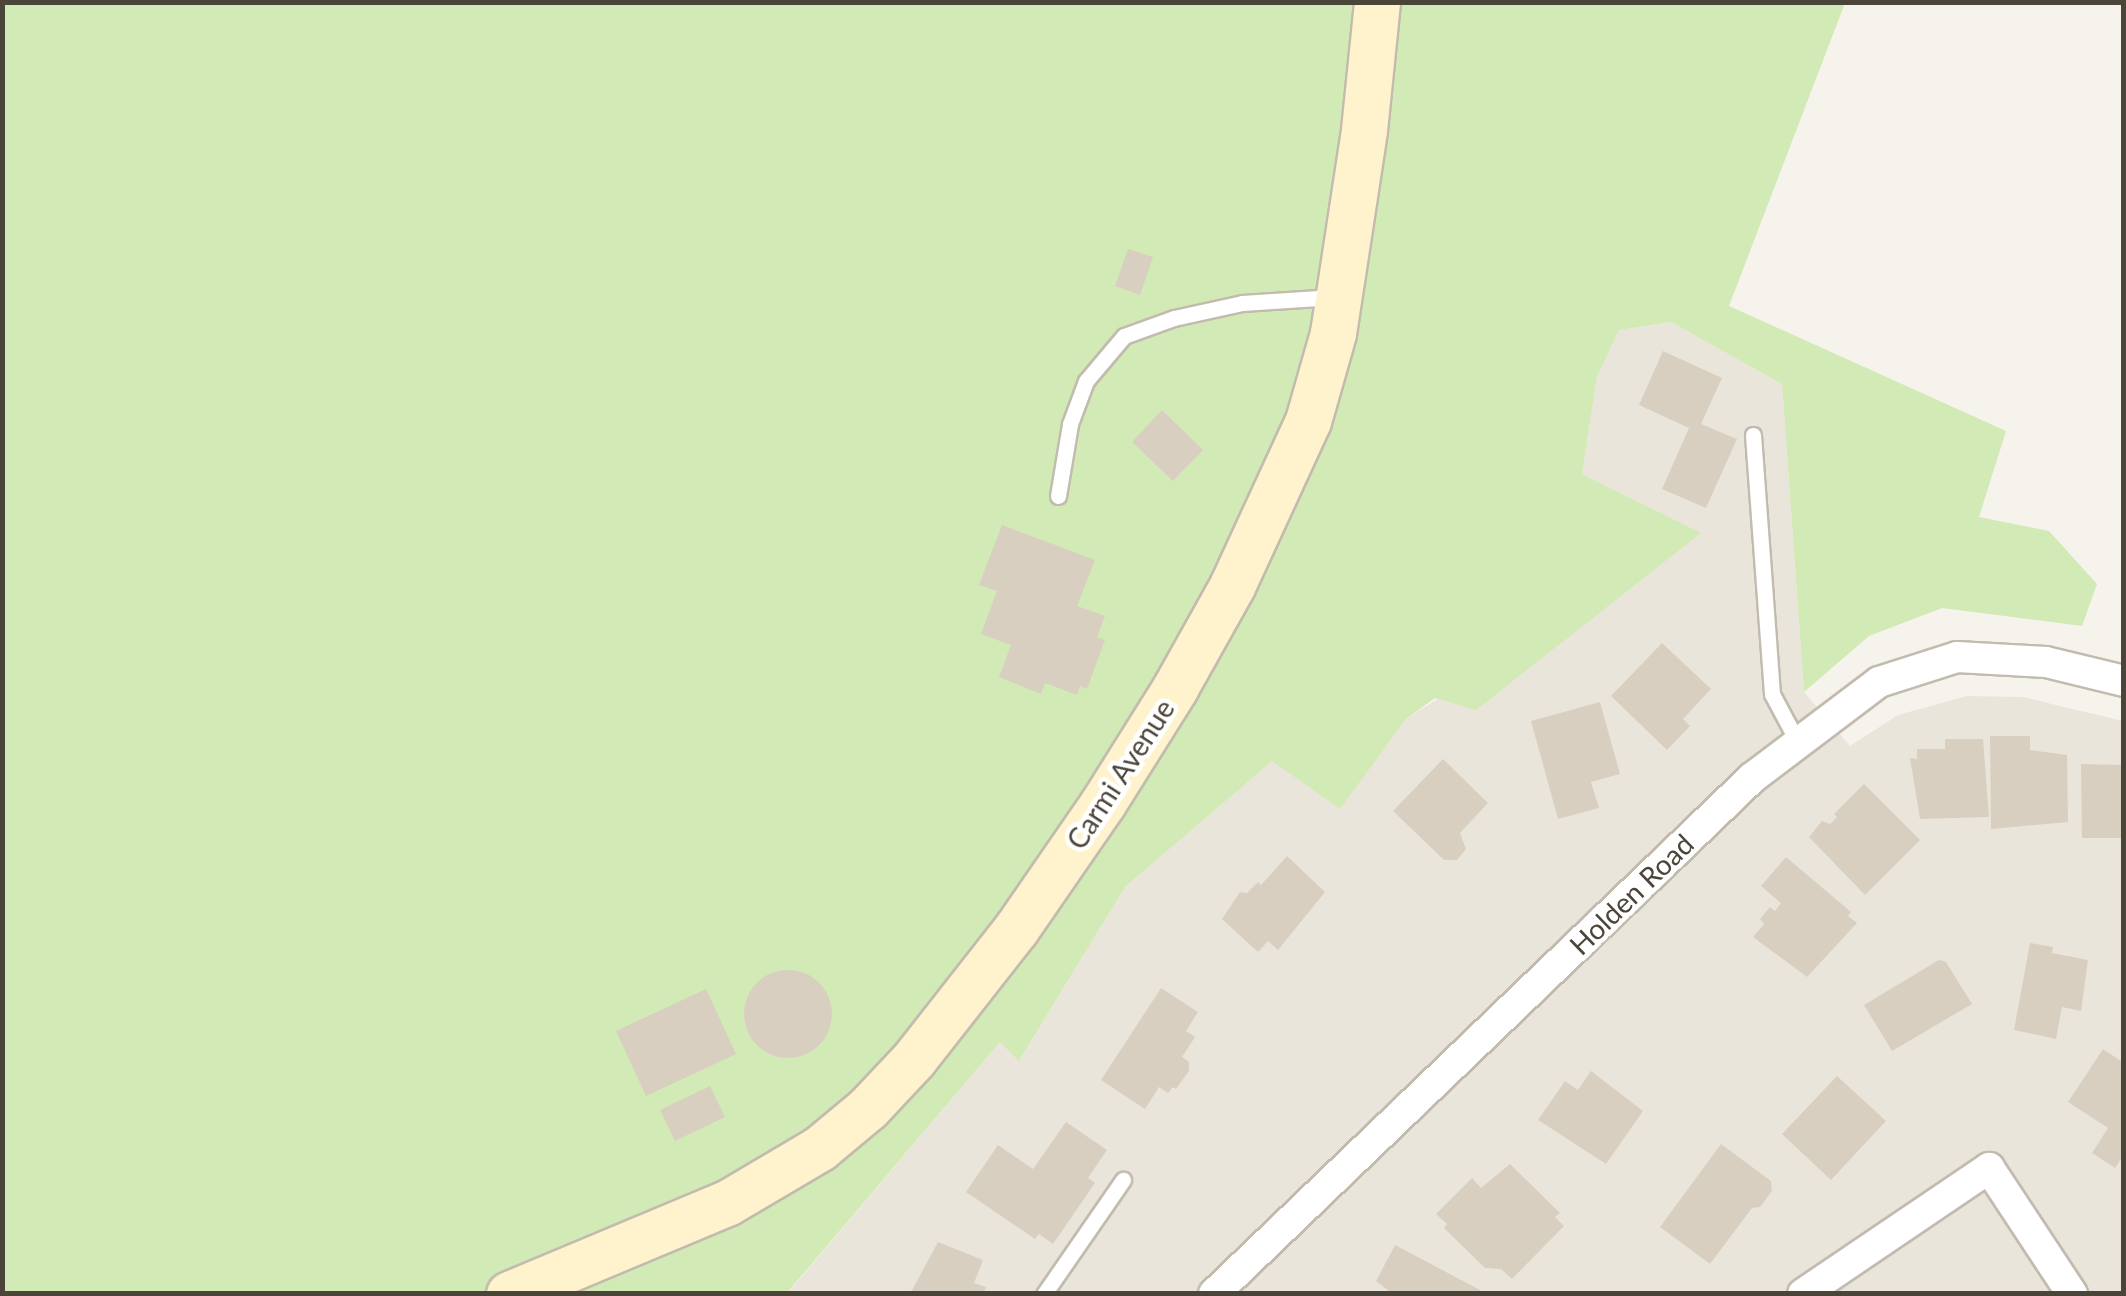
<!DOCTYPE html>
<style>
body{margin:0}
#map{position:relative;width:2126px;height:1296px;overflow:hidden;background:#f6f3ec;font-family:Lato,sans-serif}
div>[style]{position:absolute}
.residential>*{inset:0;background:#eae5da}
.green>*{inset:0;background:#d2eab5}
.building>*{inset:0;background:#d8cfc1}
.round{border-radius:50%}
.roads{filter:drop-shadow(2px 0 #c2bbae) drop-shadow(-2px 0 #c2bbae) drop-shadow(0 2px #c2bbae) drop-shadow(0 -2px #c2bbae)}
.lane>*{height:15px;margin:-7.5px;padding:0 7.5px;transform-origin:7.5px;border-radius:7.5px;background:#fff}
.street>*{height:30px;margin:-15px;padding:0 15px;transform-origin:15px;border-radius:15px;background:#fff}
.secondary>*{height:45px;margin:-22.5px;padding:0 22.5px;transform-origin:22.5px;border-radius:22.5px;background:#fff3cd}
span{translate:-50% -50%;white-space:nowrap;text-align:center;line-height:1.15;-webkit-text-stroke:9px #fff;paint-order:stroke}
.street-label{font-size:28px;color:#4b4439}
.frame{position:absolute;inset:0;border:5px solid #4b4439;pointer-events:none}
</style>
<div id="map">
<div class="residential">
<i style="clip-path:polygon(1671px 322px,1782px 384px,1804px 692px,1850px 746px,1898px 715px,1967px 696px,2023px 697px,2123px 721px,2123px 1293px,787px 1294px,1001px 1041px,1020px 1060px,1125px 887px,1272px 760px,1340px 808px,1406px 719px,1700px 533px,1582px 474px,1597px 377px,1619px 330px)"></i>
</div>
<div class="green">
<i style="clip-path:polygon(3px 3px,1845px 3px,1729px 306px,2006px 431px,1979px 517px,2049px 531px,2097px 584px,2082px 626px,1942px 608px,1869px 636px,1804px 692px,1782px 384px,1671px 322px,1619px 330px,1597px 377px,1582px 474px,1701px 533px,1476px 710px,1435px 698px,1406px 719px,1340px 809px,1272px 761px,1125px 887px,1019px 1061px,1000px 1042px,787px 1293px,3px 1294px)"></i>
</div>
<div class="building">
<i style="clip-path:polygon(1128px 249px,1153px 257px,1140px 295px,1115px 286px)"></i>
<i style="clip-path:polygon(1663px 351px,1722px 378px,1701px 424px,1737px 439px,1706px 508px,1662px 489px,1689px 428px,1639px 405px)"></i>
<i style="clip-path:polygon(1162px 410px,1203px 450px,1173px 481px,1132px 442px)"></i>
<i style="clip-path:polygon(1002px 525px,1095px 560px,1077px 606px,1105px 616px,1097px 637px,1105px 640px,1087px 689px,1080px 686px,1077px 695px,1045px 683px,1041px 694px,999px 677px,1011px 645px,981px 634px,997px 591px,979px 585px)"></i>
<i style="clip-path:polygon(1662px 643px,1711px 689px,1683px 719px,1690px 726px,1667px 750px,1611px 696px)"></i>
<i style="clip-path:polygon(1600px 702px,1620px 774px,1591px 782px,1599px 808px,1558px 819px,1531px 721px)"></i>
<i style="clip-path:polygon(1990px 736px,2030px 736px,2030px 750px,2067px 755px,2068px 822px,1991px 829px)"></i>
<i style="clip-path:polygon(1945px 739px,1983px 739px,1989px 817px,1920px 819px,1910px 758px,1917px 759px,1917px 749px,1945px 749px)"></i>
<i style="clip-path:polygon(1443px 759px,1488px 803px,1460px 833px,1466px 849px,1457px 860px,1444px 860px,1393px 811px)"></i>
<i style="clip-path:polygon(2081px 764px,2124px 765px,2124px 838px,2082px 838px)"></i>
<i style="clip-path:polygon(1864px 784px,1920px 840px,1865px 895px,1809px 837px,1822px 821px,1830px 824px,1837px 817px,1834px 814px)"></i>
<i style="clip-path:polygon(1287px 856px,1325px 892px,1278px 950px,1268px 941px,1258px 952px,1222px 919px,1240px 892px,1247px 893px,1258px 882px,1261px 885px)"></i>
<i style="clip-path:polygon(1786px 857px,1851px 912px,1848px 916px,1857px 923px,1807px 977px,1753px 937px,1764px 924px,1760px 919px,1770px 907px,1775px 911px,1781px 903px,1761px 886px)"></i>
<i style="clip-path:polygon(2030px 943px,2053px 947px,2052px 953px,2088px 960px,2081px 1011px,2062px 1007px,2056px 1039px,2014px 1030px)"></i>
<i style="clip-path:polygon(1939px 960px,1946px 962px,1972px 1004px,1892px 1051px,1864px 1005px)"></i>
<i class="round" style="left:744px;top:970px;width:88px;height:88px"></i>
<i style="clip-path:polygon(1161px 988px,1198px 1012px,1186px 1031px,1195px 1037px,1182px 1057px,1189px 1062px,1189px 1071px,1176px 1089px,1173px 1087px,1168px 1093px,1159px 1087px,1145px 1109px,1101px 1080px)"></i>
<i style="clip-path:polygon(706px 989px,736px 1054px,646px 1096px,616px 1031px)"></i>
<i style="clip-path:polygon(2103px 1049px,2124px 1063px,2124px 1154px,2115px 1168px,2092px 1153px,2108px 1128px,2068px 1102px)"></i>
<i style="clip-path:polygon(1591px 1071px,1643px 1111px,1606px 1164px,1538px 1120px,1565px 1081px,1578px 1090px)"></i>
<i style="clip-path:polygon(1837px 1076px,1886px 1121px,1831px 1180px,1782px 1134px)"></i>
<i style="clip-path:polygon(710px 1086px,725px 1117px,675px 1141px,660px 1110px)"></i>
<i style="clip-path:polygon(1066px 1122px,1107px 1150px,1088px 1178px,1095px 1183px,1053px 1244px,1039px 1234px,1035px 1239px,966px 1192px,998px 1145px,1033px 1169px)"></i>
<i style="clip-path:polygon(1721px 1144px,1771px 1181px,1772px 1191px,1760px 1207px,1752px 1208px,1710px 1264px,1660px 1227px)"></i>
<i style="clip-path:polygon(1510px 1164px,1560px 1213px,1555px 1217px,1564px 1226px,1512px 1279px,1501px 1269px,1485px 1268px,1444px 1228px,1447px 1224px,1436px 1214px,1472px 1178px,1481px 1188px)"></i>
<i style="clip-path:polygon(938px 1242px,983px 1260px,974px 1283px,986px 1287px,983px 1294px,910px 1294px)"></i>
<i style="clip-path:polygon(1395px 1245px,1480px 1290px,1479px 1294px,1393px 1294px,1376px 1281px)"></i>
</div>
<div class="roads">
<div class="lane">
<i style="left:1753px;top:435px;width:260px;rotate:85.8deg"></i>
<i style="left:1772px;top:694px;width:55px;rotate:62deg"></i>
<i style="left:1058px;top:496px;width:73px;rotate:-80.5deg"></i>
<i style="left:1070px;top:424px;width:46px;rotate:-69.6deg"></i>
<i style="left:1086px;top:381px;width:59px;rotate:-49.8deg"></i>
<i style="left:1124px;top:336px;width:53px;rotate:-19.8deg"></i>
<i style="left:1174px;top:318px;width:70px;rotate:-12.4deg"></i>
<i style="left:1242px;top:303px;width:92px;rotate:-3.7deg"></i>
<i style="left:1044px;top:1294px;width:139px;rotate:-55.3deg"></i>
</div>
<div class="street">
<i style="left:1214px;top:1294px;width:745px;rotate:-43.8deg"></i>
<i style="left:1752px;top:778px;width:159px;rotate:-37.1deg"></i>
<i style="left:1879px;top:682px;width:82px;rotate:-17.8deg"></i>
<i style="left:1957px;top:657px;width:89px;rotate:3.2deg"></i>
<i style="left:2046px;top:662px;width:80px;rotate:13.7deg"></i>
<i style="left:1803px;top:1294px;width:225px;rotate:-34.1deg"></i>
<i style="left:1989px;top:1168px;width:151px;rotate:56.6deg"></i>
</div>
<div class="secondary">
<i style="left:509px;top:1294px;width:236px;rotate:-22.7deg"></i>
<i style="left:727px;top:1203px;width:108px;rotate:-30.6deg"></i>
<i style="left:820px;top:1148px;width:62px;rotate:-39.8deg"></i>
<i style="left:868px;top:1108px;width:67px;rotate:-46.8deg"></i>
<i style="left:914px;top:1059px;width:165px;rotate:-51.9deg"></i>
<i style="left:1016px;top:929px;width:153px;rotate:-55.4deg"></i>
<i style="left:1103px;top:803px;width:136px;rotate:-57.9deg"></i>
<i style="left:1175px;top:688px;width:117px;rotate:-60.8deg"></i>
<i style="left:1232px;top:586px;width:182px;rotate:-65.3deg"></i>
<i style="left:1308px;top:421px;width:91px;rotate:-74.1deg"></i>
<i style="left:1333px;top:333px;width:205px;rotate:-81.3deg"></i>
<i style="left:1364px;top:130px;width:129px;rotate:-84.2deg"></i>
</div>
</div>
<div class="street-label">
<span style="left:1120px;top:774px;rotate:-57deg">Carmi Avenue</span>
<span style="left:1631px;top:894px;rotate:-44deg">Holden Road</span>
</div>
<div class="frame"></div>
</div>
